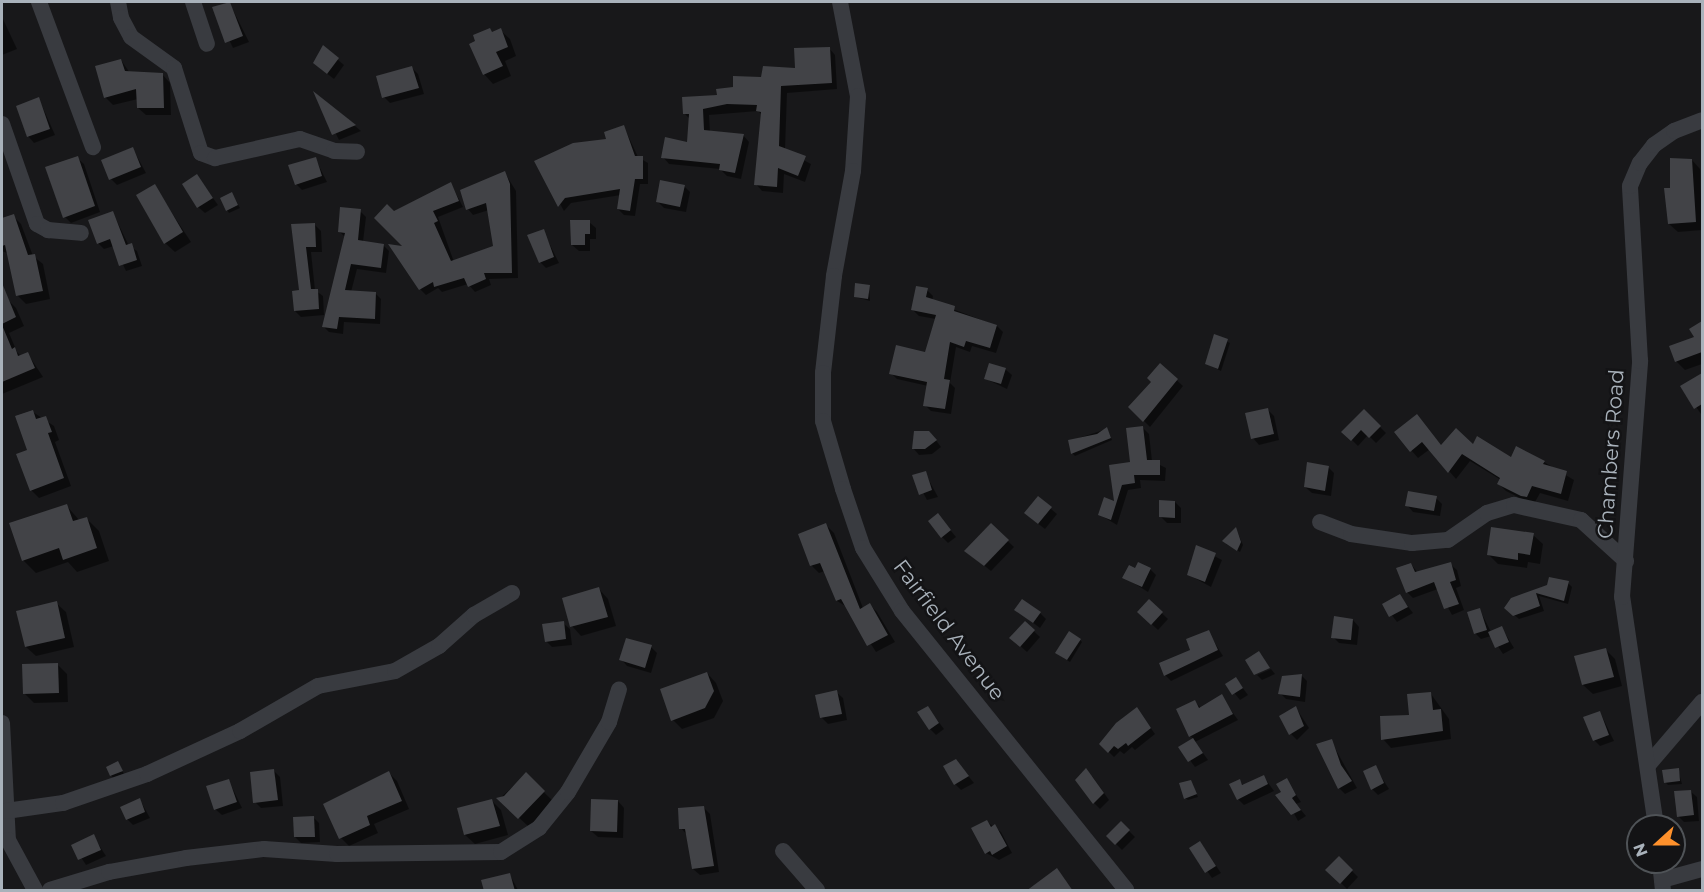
<!DOCTYPE html>
<style>
body{margin:0}
#map{position:relative;width:1704px;height:892px;overflow:hidden;background:#18181a;font-family:Montserrat,sans-serif}
div>[style]{position:absolute}
.shadow>*{inset:0;background:#0007}
.building>*{inset:0;background:#424347}
.minor>*{height:16px;margin:-8px;padding:0 8px;transform-origin:8px;border-radius:8px;background:#393b40}
span{translate:-50% -50%;white-space:nowrap;text-align:center;line-height:1.15;-webkit-text-stroke:5px #131315;paint-order:stroke}
.street-label{font-size:21px;color:#a9b2bb}
.frame{position:absolute;inset:0;border:3px solid #a9b2bb;pointer-events:none}
.north{position:absolute;left:1626px;top:814px;width:60px;height:60px;box-sizing:border-box;background:#131315;border:2px solid #4f5357;border-radius:50%;rotate:249deg;font-size:16px;font-weight:700;line-height:24px;text-align:center;color:#a9b2bb}
.north::after{content:'';display:block;margin:auto;width:21px;height:27px;background:#fe912c;clip-path:polygon(50% 0,100% 100%,50% 72%,0 100%)}
</style>
<div id="map">
<div class="shadow">
<i style="clip-path:polygon(229px 2px,249px 42px,233px 48px,214px 8px)"></i>
<i style="clip-path:polygon(2px 17px,17px 49px,2px 55px)"></i>
<i style="clip-path:polygon(500px 30px,510px 39px,516px 56px,505px 61px,511px 76px,493px 84px,484px 74px,493px 33px)"></i>
<i style="clip-path:polygon(324px 48px,344px 65px,334px 79px,321px 69px)"></i>
<i style="clip-path:polygon(829px 48px,835px 55px,837px 89px,787px 93px,785px 150px,811px 164px,805px 182px,784px 174px,783px 193px,762px 191px,756px 184px,762px 115px,758px 111px,709px 115px,710px 132px,743px 135px,749px 142px,741px 179px,727px 176px,720px 169px,669px 164px,663px 157px,688px 144px,690px 119px,685px 114px,735px 88px,797px 69px)"></i>
<i style="clip-path:polygon(121px 60px,130px 73px,162px 74px,170px 83px,171px 115px,146px 115px,138px 108px,138px 99px,113px 105px,105px 97px)"></i>
<i style="clip-path:polygon(412px 68px,418px 74px,424px 94px,390px 103px,384px 97px)"></i>
<i style="clip-path:polygon(317px 96px,355px 126px,361px 131px,339px 140px)"></i>
<i style="clip-path:polygon(39px 99px,55px 135px,34px 143px,28px 136px)"></i>
<i style="clip-path:polygon(624px 127px,638px 157px,648px 163px,648px 184px,640px 184px,635px 216px,624px 215px,618px 209px,621px 195px,571px 203px,564px 211px,536px 161px,608px 141px)"></i>
<i style="clip-path:polygon(133px 149px,146px 173px,117px 185px,111px 179px)"></i>
<i style="clip-path:polygon(77px 158px,84px 164px,100px 212px,71px 223px,65px 217px)"></i>
<i style="clip-path:polygon(315px 158px,327px 182px,302px 190px,296px 184px)"></i>
<i style="clip-path:polygon(1692px 160px,1700px 169px,1702px 230px,1678px 232px,1669px 224px,1671px 189px)"></i>
<i style="clip-path:polygon(505px 173px,516px 191px,518px 278px,489px 279px,491px 285px,475px 292px,468px 284px,442px 292px,438px 288px,426px 295px,420px 289px,393px 213px,451px 184px,463px 207px,438px 217px,454px 262px,495px 247px,489px 210px,473px 215px,468px 209px)"></i>
<i style="clip-path:polygon(197px 176px,218px 205px,205px 213px,198px 207px)"></i>
<i style="clip-path:polygon(154px 186px,191px 242px,175px 252px,165px 243px)"></i>
<i style="clip-path:polygon(684px 186px,690px 192px,686px 212px,664px 208px,658px 202px)"></i>
<i style="clip-path:polygon(232px 194px,240px 208px,229px 213px,227px 210px)"></i>
<i style="clip-path:polygon(360px 211px,366px 217px,363px 242px,383px 245px,389px 251px,386px 273px,357px 269px,351px 292px,375px 293px,381px 299px,380px 324px,344px 322px,343px 334px,329px 332px,324px 327px,345px 237px,339px 231px)"></i>
<i style="clip-path:polygon(113px 213px,129px 246px,137px 251px,142px 266px,126px 271px,114px 246px,104px 249px,98px 243px)"></i>
<i style="clip-path:polygon(13px 216px,21px 224px,33px 256px,43px 264px,50px 299px,26px 304px,18px 296px,9px 254px,2px 251px,2px 220px)"></i>
<i style="clip-path:polygon(589px 222px,596px 228px,596px 239px,590px 239px,590px 251px,579px 251px,572px 245px)"></i>
<i style="clip-path:polygon(315px 225px,321px 231px,322px 252px,311px 252px,315px 290px,323px 296px,324px 315px,301px 317px,295px 311px,301px 291px,293px 226px)"></i>
<i style="clip-path:polygon(543px 231px,559px 263px,546px 268px,540px 262px)"></i>
<i style="clip-path:polygon(869px 286px,870px 301px,855px 297px)"></i>
<i style="clip-path:polygon(927px 290px,933px 296px,932px 301px,997px 326px,1003px 332px,996px 353px,972px 346px,970px 352px,956px 347px,950px 383px,955px 388px,951px 414px,931px 411px,925px 405px,928px 386px,897px 379px,891px 373px,926px 354px,936px 319px,919px 316px,913px 310px)"></i>
<i style="clip-path:polygon(7px 299px,16px 308px,24px 326px,9px 333px,17px 352px,21px 356px,28px 354px,43px 377px,2px 394px,2px 301px)"></i>
<i style="clip-path:polygon(1702px 322px,1702px 364px,1685px 370px,1676px 361px,1696px 338px,1691px 329px)"></i>
<i style="clip-path:polygon(1215px 336px,1230px 343px,1221px 371px,1207px 364px)"></i>
<i style="clip-path:polygon(1160px 365px,1183px 386px,1150px 427px,1130px 407px,1153px 382px)"></i>
<i style="clip-path:polygon(1005px 369px,1012px 375px,1007px 389px,986px 379px)"></i>
<i style="clip-path:polygon(1702px 375px,1702px 413px,1701px 414px,1682px 387px)"></i>
<i style="clip-path:polygon(1268px 410px,1274px 416px,1279px 440px,1259px 445px,1253px 438px)"></i>
<i style="clip-path:polygon(1364px 411px,1386px 433px,1376px 443px,1368px 435px,1358px 446px,1344px 432px)"></i>
<i style="clip-path:polygon(33px 412px,54px 426px,59px 440px,55px 442px,71px 486px,39px 498px,31px 490px)"></i>
<i style="clip-path:polygon(1143px 428px,1149px 434px,1152px 461px,1166px 468px,1165px 481px,1140px 480px,1141px 488px,1128px 490px,1117px 525px,1100px 515px,1116px 503px,1111px 467px,1131px 464px)"></i>
<i style="clip-path:polygon(1107px 429px,1112px 440px,1075px 456px,1072px 453px,1069px 441px)"></i>
<i style="clip-path:polygon(1396px 433px,1442px 446px,1473px 446px,1511px 459px,1544px 462px,1574px 480px,1568px 501px,1540px 493px,1534px 504px,1530px 503px,1506px 491px,1499px 484px,1501px 480px,1470px 461px,1456px 479px,1430px 449px,1418px 458px)"></i>
<i style="clip-path:polygon(935px 439px,941px 447px,932px 454px,919px 455px,913px 448px)"></i>
<i style="clip-path:polygon(1328px 467px,1334px 473px,1331px 496px,1312px 493px,1305px 487px)"></i>
<i style="clip-path:polygon(925px 473px,938px 497px,927px 500px,914px 476px)"></i>
<i style="clip-path:polygon(1038px 498px,1057px 514px,1045px 529px,1032px 519px)"></i>
<i style="clip-path:polygon(1436px 498px,1442px 504px,1440px 516px,1413px 512px,1407px 505px)"></i>
<i style="clip-path:polygon(1175px 502px,1181px 508px,1181px 523px,1167px 523px,1161px 517px)"></i>
<i style="clip-path:polygon(66px 505px,80px 521px,86px 518px,99px 531px,109px 561px,77px 572px,68px 562px,36px 573px,23px 560px)"></i>
<i style="clip-path:polygon(938px 515px,956px 537px,948px 543px,942px 537px)"></i>
<i style="clip-path:polygon(826px 525px,834px 533px,863px 608px,870px 605px,877px 612px,895px 642px,876px 652px,847px 607px,837px 601px,825px 571px,819px 573px,812px 566px,800px 535px)"></i>
<i style="clip-path:polygon(991px 525px,1014px 547px,991px 571px,966px 551px)"></i>
<i style="clip-path:polygon(1236px 529px,1243px 545px,1240px 552px,1226px 544px)"></i>
<i style="clip-path:polygon(1533px 535px,1543px 544px,1540px 564px,1528px 562px,1527px 568px,1498px 564px,1488px 554px)"></i>
<i style="clip-path:polygon(1197px 547px,1222px 560px,1211px 587px,1189px 575px)"></i>
<i style="clip-path:polygon(1411px 564px,1418px 573px,1450px 564px,1457px 570px,1461px 586px,1456px 588px,1464px 610px,1452px 615px,1438px 589px,1413px 598px,1407px 592px)"></i>
<i style="clip-path:polygon(1150px 569px,1156px 575px,1148px 592px,1124px 577px,1136px 570px)"></i>
<i style="clip-path:polygon(1568px 583px,1572px 587px,1568px 604px,1539px 596px,1544px 611px,1519px 619px,1506px 608px,1548px 586px)"></i>
<i style="clip-path:polygon(599px 589px,608px 599px,616px 626px,581px 636px,572px 626px)"></i>
<i style="clip-path:polygon(1400px 596px,1413px 613px,1397px 622px,1384px 605px)"></i>
<i style="clip-path:polygon(1149px 601px,1168px 619px,1158px 630px,1139px 612px)"></i>
<i style="clip-path:polygon(56px 603px,66px 612px,74px 647px,36px 656px,26px 647px)"></i>
<i style="clip-path:polygon(1016px 610px,1040px 613px,1046px 619px,1040px 628px)"></i>
<i style="clip-path:polygon(1480px 610px,1491px 632px,1502px 628px,1514px 648px,1503px 654px,1491px 636px,1481px 639px,1475px 633px)"></i>
<i style="clip-path:polygon(1353px 620px,1359px 627px,1357px 645px,1339px 643px,1333px 637px)"></i>
<i style="clip-path:polygon(563px 623px,570px 629px,572px 645px,552px 647px,546px 641px)"></i>
<i style="clip-path:polygon(1025px 623px,1040px 637px,1027px 652px,1018px 644px)"></i>
<i style="clip-path:polygon(1208px 632px,1223px 656px,1171px 681px,1165px 675px)"></i>
<i style="clip-path:polygon(1080px 640px,1082px 642px,1070px 662px,1059px 655px)"></i>
<i style="clip-path:polygon(651px 647px,657px 653px,651px 673px,627px 666px,621px 659px)"></i>
<i style="clip-path:polygon(1605px 649px,1615px 659px,1622px 686px,1593px 694px,1583px 685px)"></i>
<i style="clip-path:polygon(57px 664px,67px 674px,68px 702px,34px 703px,24px 693px)"></i>
<i style="clip-path:polygon(1271px 669px,1275px 674px,1262px 680px,1257px 675px)"></i>
<i style="clip-path:polygon(707px 673px,716px 683px,723px 701px,714px 718px,682px 729px,673px 720px)"></i>
<i style="clip-path:polygon(1301px 675px,1307px 681px,1305px 702px,1286px 699px,1280px 693px)"></i>
<i style="clip-path:polygon(1236px 679px,1248px 695px,1240px 700px,1227px 684px)"></i>
<i style="clip-path:polygon(836px 692px,843px 698px,847px 720px,828px 724px,822px 718px,817px 696px)"></i>
<i style="clip-path:polygon(1431px 694px,1449px 719px,1451px 739px,1391px 748px,1383px 739px)"></i>
<i style="clip-path:polygon(1221px 696px,1238px 720px,1195px 742px,1208px 760px,1195px 767px,1180px 747px,1194px 739px,1190px 736px,1194px 701px,1201px 708px)"></i>
<i style="clip-path:polygon(928px 708px,944px 729px,936px 735px,930px 729px)"></i>
<i style="clip-path:polygon(1296px 708px,1309px 728px,1297px 740px,1291px 734px)"></i>
<i style="clip-path:polygon(1137px 709px,1155px 734px,1135px 750px,1132px 747px,1124px 754px,1120px 751px,1114px 757px,1101px 744px)"></i>
<i style="clip-path:polygon(1600px 712px,1614px 741px,1600px 746px,1594px 740px)"></i>
<i style="clip-path:polygon(1331px 741px,1357px 788px,1345px 794px,1339px 788px)"></i>
<i style="clip-path:polygon(118px 763px,124px 774px,113px 778px,111px 775px)"></i>
<i style="clip-path:polygon(961px 767px,974px 783px,961px 790px,955px 784px)"></i>
<i style="clip-path:polygon(1375px 767px,1389px 789px,1378px 795px,1372px 789px)"></i>
<i style="clip-path:polygon(1678px 770px,1682px 784px,1668px 785px,1665px 782px)"></i>
<i style="clip-path:polygon(274px 771px,280px 777px,283px 806px,261px 808px,255px 802px)"></i>
<i style="clip-path:polygon(389px 773px,397px 781px,409px 809px,374px 824px,378px 833px,349px 846px,341px 838px)"></i>
<i style="clip-path:polygon(526px 775px,553px 801px,529px 827px,499px 799px)"></i>
<i style="clip-path:polygon(1092px 776px,1109px 800px,1100px 809px,1094px 803px)"></i>
<i style="clip-path:polygon(1264px 777px,1274px 791px,1244px 805px,1238px 799px,1239px 781px,1244px 786px)"></i>
<i style="clip-path:polygon(1286px 780px,1301px 802px,1296px 804px,1306px 816px,1298px 821px,1283px 793px)"></i>
<i style="clip-path:polygon(229px 781px,242px 808px,222px 815px,215px 809px)"></i>
<i style="clip-path:polygon(1191px 782px,1198px 797px,1188px 800px,1185px 798px)"></i>
<i style="clip-path:polygon(1690px 791px,1697px 797px,1699px 821px,1684px 822px,1678px 816px)"></i>
<i style="clip-path:polygon(140px 800px,150px 818px,133px 825px,127px 819px)"></i>
<i style="clip-path:polygon(492px 801px,501px 810px,508px 835px,475px 844px,465px 835px)"></i>
<i style="clip-path:polygon(618px 801px,624px 808px,623px 838px,598px 837px,591px 831px)"></i>
<i style="clip-path:polygon(704px 808px,710px 814px,719px 872px,700px 875px,693px 869px,687px 835px,681px 828px)"></i>
<i style="clip-path:polygon(313px 817px,319px 823px,320px 842px,301px 843px,295px 837px)"></i>
<i style="clip-path:polygon(987px 822px,1001px 832px,1012px 853px,999px 860px,986px 853px)"></i>
<i style="clip-path:polygon(1121px 823px,1135px 837px,1122px 850px,1108px 836px)"></i>
<i style="clip-path:polygon(93px 836px,106px 856px,86px 865px,73px 845px)"></i>
<i style="clip-path:polygon(1200px 842px,1221px 873px,1212px 878px,1191px 848px)"></i>
<i style="clip-path:polygon(1339px 858px,1358px 877px,1347px 889px,1328px 870px)"></i>
<i style="clip-path:polygon(510px 875px,518px 890px,485px 890px)"></i>
</div>
<div class="building">
<i style="clip-path:polygon(230px 2px,243px 36px,225px 43px,212px 7px)"></i>
<i style="clip-path:polygon(490px 28px,492px 32px,501px 28px,508px 47px,496px 52px,503px 66px,483px 75px,469px 44px,475px 41px,473px 35px)"></i>
<i style="clip-path:polygon(323px 45px,339px 58px,327px 74px,313px 63px)"></i>
<i style="clip-path:polygon(830px 47px,832px 83px,781px 86px,779px 146px,806px 156px,798px 176px,778px 168px,777px 187px,754px 185px,761px 112px,756px 111px,757px 105px,727px 104px,703px 109px,704px 130px,744px 134px,735px 173px,719px 170px,720px 164px,661px 158px,665px 137px,687px 142px,689px 114px,683px 114px,682px 97px,717px 95px,716px 89px,733px 87px,733px 76px,761px 77px,763px 66px,795px 68px,794px 48px)"></i>
<i style="clip-path:polygon(121px 59px,125px 71px,163px 73px,164px 108px,137px 108px,136px 89px,104px 98px,95px 66px)"></i>
<i style="clip-path:polygon(412px 66px,419px 88px,382px 98px,376px 76px)"></i>
<i style="clip-path:polygon(313px 91px,356px 125px,332px 135px)"></i>
<i style="clip-path:polygon(39px 97px,50px 129px,27px 137px,16px 106px)"></i>
<i style="clip-path:polygon(624px 125px,635px 156px,643px 156px,643px 179px,635px 179px,630px 211px,617px 209px,620px 189px,565px 198px,558px 207px,534px 161px,573px 143px,606px 139px,604px 132px)"></i>
<i style="clip-path:polygon(133px 147px,141px 167px,109px 180px,101px 160px)"></i>
<i style="clip-path:polygon(78px 156px,95px 206px,63px 218px,45px 167px)"></i>
<i style="clip-path:polygon(316px 157px,322px 176px,295px 185px,288px 165px)"></i>
<i style="clip-path:polygon(1670px 158px,1692px 159px,1696px 222px,1668px 224px,1664px 188px,1670px 188px)"></i>
<i style="clip-path:polygon(505px 171px,510px 184px,512px 273px,484px 273px,486px 279px,468px 287px,464px 278px,434px 287px,433px 282px,419px 290px,388px 244px,402px 246px,374px 218px,387px 204px,394px 211px,451px 182px,459px 201px,433px 211px,438px 221px,434px 223px,451px 261px,493px 246px,486px 203px,466px 210px,460px 190px)"></i>
<i style="clip-path:polygon(197px 174px,213px 198px,197px 208px,182px 184px)"></i>
<i style="clip-path:polygon(660px 180px,685px 185px,680px 207px,656px 202px)"></i>
<i style="clip-path:polygon(155px 184px,183px 232px,164px 244px,136px 195px)"></i>
<i style="clip-path:polygon(232px 192px,238px 205px,226px 211px,220px 198px)"></i>
<i style="clip-path:polygon(340px 207px,361px 209px,358px 240px,384px 244px,381px 268px,351px 264px,345px 290px,376px 292px,375px 319px,339px 317px,337px 329px,322px 327px,345px 233px,338px 232px)"></i>
<i style="clip-path:polygon(113px 211px,126px 245px,132px 243px,137px 260px,119px 266px,110px 239px,97px 244px,88px 220px)"></i>
<i style="clip-path:polygon(14px 214px,28px 255px,35px 254px,43px 291px,16px 296px,5px 245px,2px 246px,2px 218px)"></i>
<i style="clip-path:polygon(570px 220px,590px 220px,590px 234px,585px 234px,585px 245px,571px 245px)"></i>
<i style="clip-path:polygon(315px 223px,316px 247px,306px 247px,311px 289px,318px 289px,319px 309px,294px 311px,292px 291px,299px 290px,291px 224px)"></i>
<i style="clip-path:polygon(544px 229px,554px 257px,539px 263px,527px 235px)"></i>
<i style="clip-path:polygon(2px 283px,16px 317px,2px 324px)"></i>
<i style="clip-path:polygon(855px 283px,870px 285px,868px 299px,854px 297px)"></i>
<i style="clip-path:polygon(916px 286px,928px 288px,926px 297px,955px 306px,954px 311px,997px 325px,990px 348px,966px 341px,964px 347px,950px 342px,944px 379px,950px 380px,945px 409px,923px 406px,927px 382px,889px 374px,896px 345px,925px 352px,936px 315px,911px 310px)"></i>
<i style="clip-path:polygon(1702px 321px,1702px 352px,1675px 362px,1669px 346px,1694px 337px,1689px 329px)"></i>
<i style="clip-path:polygon(2px 325px,12px 349px,15px 347px,18px 356px,28px 352px,35px 368px,2px 382px)"></i>
<i style="clip-path:polygon(1214px 334px,1228px 339px,1218px 369px,1205px 364px)"></i>
<i style="clip-path:polygon(989px 363px,1006px 368px,1001px 384px,984px 379px)"></i>
<i style="clip-path:polygon(1160px 363px,1178px 379px,1143px 422px,1128px 407px,1151px 382px,1147px 378px)"></i>
<i style="clip-path:polygon(1702px 373px,1702px 404px,1694px 409px,1680px 386px)"></i>
<i style="clip-path:polygon(1268px 408px,1274px 434px,1251px 439px,1245px 413px)"></i>
<i style="clip-path:polygon(1364px 409px,1381px 426px,1369px 438px,1361px 430px,1351px 441px,1341px 432px)"></i>
<i style="clip-path:polygon(33px 410px,36px 419px,46px 416px,52px 432px,48px 433px,64px 478px,30px 491px,16px 454px,27px 450px,15px 416px)"></i>
<i style="clip-path:polygon(1417px 414px,1441px 445px,1456px 428px,1473px 444px,1477px 436px,1511px 457px,1516px 446px,1545px 461px,1543px 464px,1567px 471px,1561px 494px,1532px 486px,1527px 497px,1521px 496px,1497px 484px,1500px 478px,1462px 454px,1448px 473px,1422px 442px,1410px 452px,1394px 432px)"></i>
<i style="clip-path:polygon(1143px 426px,1147px 460px,1160px 460px,1160px 475px,1134px 475px,1135px 483px,1122px 485px,1111px 520px,1098px 515px,1104px 497px,1114px 501px,1109px 465px,1130px 462px,1126px 428px)"></i>
<i style="clip-path:polygon(1107px 427px,1111px 438px,1071px 454px,1068px 440px,1097px 434px)"></i>
<i style="clip-path:polygon(914px 431px,929px 431px,937px 440px,925px 449px,912px 449px)"></i>
<i style="clip-path:polygon(1307px 462px,1329px 466px,1325px 491px,1304px 487px)"></i>
<i style="clip-path:polygon(926px 471px,932px 490px,919px 495px,912px 475px)"></i>
<i style="clip-path:polygon(1408px 491px,1437px 496px,1434px 511px,1405px 506px)"></i>
<i style="clip-path:polygon(1038px 496px,1052px 507px,1038px 524px,1024px 513px)"></i>
<i style="clip-path:polygon(1159px 500px,1175px 501px,1175px 518px,1159px 517px)"></i>
<i style="clip-path:polygon(67px 504px,73px 521px,87px 517px,97px 548px,63px 560px,59px 548px,22px 561px,9px 523px)"></i>
<i style="clip-path:polygon(938px 513px,951px 530px,941px 538px,928px 521px)"></i>
<i style="clip-path:polygon(826px 523px,860px 609px,870px 603px,888px 635px,867px 646px,841px 599px,836px 601px,820px 563px,810px 566px,798px 534px)"></i>
<i style="clip-path:polygon(991px 523px,1009px 540px,984px 566px,964px 551px)"></i>
<i style="clip-path:polygon(1236px 527px,1241px 542px,1237px 551px,1222px 541px)"></i>
<i style="clip-path:polygon(1491px 527px,1534px 533px,1530px 555px,1518px 553px,1518px 560px,1487px 555px)"></i>
<i style="clip-path:polygon(1196px 545px,1216px 553px,1205px 582px,1187px 575px)"></i>
<i style="clip-path:polygon(1138px 562px,1151px 568px,1142px 587px,1122px 578px,1129px 565px,1135px 568px)"></i>
<i style="clip-path:polygon(1451px 562px,1456px 580px,1450px 582px,1459px 604px,1444px 609px,1434px 582px,1406px 593px,1396px 568px,1411px 563px,1415px 572px)"></i>
<i style="clip-path:polygon(1549px 577px,1569px 581px,1564px 601px,1536px 593px,1540px 606px,1513px 616px,1504px 608px,1511px 598px,1547px 585px)"></i>
<i style="clip-path:polygon(599px 587px,608px 617px,570px 627px,562px 598px)"></i>
<i style="clip-path:polygon(1400px 594px,1408px 607px,1389px 617px,1382px 604px)"></i>
<i style="clip-path:polygon(1022px 599px,1041px 612px,1033px 623px,1014px 610px)"></i>
<i style="clip-path:polygon(1149px 599px,1163px 612px,1151px 625px,1137px 612px)"></i>
<i style="clip-path:polygon(57px 601px,65px 638px,25px 647px,16px 611px)"></i>
<i style="clip-path:polygon(1480px 608px,1487px 630px,1474px 634px,1467px 612px)"></i>
<i style="clip-path:polygon(1334px 616px,1353px 619px,1351px 640px,1331px 638px)"></i>
<i style="clip-path:polygon(564px 621px,566px 639px,545px 642px,542px 624px)"></i>
<i style="clip-path:polygon(1025px 621px,1035px 630px,1020px 647px,1009px 638px)"></i>
<i style="clip-path:polygon(1502px 626px,1509px 642px,1495px 648px,1488px 632px)"></i>
<i style="clip-path:polygon(1209px 630px,1218px 650px,1164px 676px,1159px 663px,1190px 650px,1186px 639px)"></i>
<i style="clip-path:polygon(1069px 631px,1081px 639px,1067px 660px,1055px 653px)"></i>
<i style="clip-path:polygon(626px 638px,652px 645px,645px 668px,619px 660px)"></i>
<i style="clip-path:polygon(1606px 648px,1614px 677px,1582px 685px,1574px 656px)"></i>
<i style="clip-path:polygon(1259px 651px,1270px 668px,1254px 675px,1245px 660px)"></i>
<i style="clip-path:polygon(58px 663px,59px 693px,23px 694px,22px 664px)"></i>
<i style="clip-path:polygon(707px 672px,714px 691px,705px 708px,671px 721px,660px 689px)"></i>
<i style="clip-path:polygon(1302px 674px,1300px 697px,1278px 694px,1282px 676px)"></i>
<i style="clip-path:polygon(1236px 677px,1243px 688px,1232px 695px,1225px 684px)"></i>
<i style="clip-path:polygon(837px 690px,842px 714px,820px 718px,815px 695px)"></i>
<i style="clip-path:polygon(1431px 692px,1433px 710px,1441px 709px,1443px 731px,1381px 740px,1380px 716px,1409px 715px,1407px 694px)"></i>
<i style="clip-path:polygon(1222px 694px,1233px 714px,1189px 737px,1176px 709px,1195px 700px,1199px 708px)"></i>
<i style="clip-path:polygon(928px 706px,939px 723px,929px 730px,917px 712px)"></i>
<i style="clip-path:polygon(1296px 706px,1304px 726px,1289px 735px,1279px 716px)"></i>
<i style="clip-path:polygon(1137px 707px,1151px 728px,1128px 746px,1126px 743px,1118px 749px,1114px 746px,1108px 753px,1099px 744px,1116px 723px)"></i>
<i style="clip-path:polygon(1600px 711px,1609px 735px,1593px 741px,1583px 717px)"></i>
<i style="clip-path:polygon(1193px 738px,1203px 753px,1188px 762px,1178px 747px)"></i>
<i style="clip-path:polygon(1332px 739px,1341px 765px,1352px 781px,1338px 789px,1316px 744px)"></i>
<i style="clip-path:polygon(956px 759px,969px 776px,954px 785px,943px 766px)"></i>
<i style="clip-path:polygon(118px 761px,123px 771px,110px 776px,106px 767px)"></i>
<i style="clip-path:polygon(1376px 765px,1384px 783px,1371px 790px,1363px 771px)"></i>
<i style="clip-path:polygon(1086px 768px,1104px 793px,1093px 804px,1075px 780px)"></i>
<i style="clip-path:polygon(1679px 768px,1680px 781px,1664px 783px,1662px 770px)"></i>
<i style="clip-path:polygon(274px 769px,278px 800px,253px 803px,250px 772px)"></i>
<i style="clip-path:polygon(389px 771px,402px 801px,367px 816px,370px 825px,339px 839px,323px 804px)"></i>
<i style="clip-path:polygon(526px 772px,545px 791px,518px 819px,496px 798px,504px 796px)"></i>
<i style="clip-path:polygon(1264px 775px,1268px 784px,1237px 800px,1229px 784px,1240px 779px,1242px 785px)"></i>
<i style="clip-path:polygon(1287px 778px,1296px 795px,1292px 798px,1301px 810px,1291px 815px,1275px 795px,1281px 792px,1276px 784px)"></i>
<i style="clip-path:polygon(229px 779px,237px 802px,214px 810px,206px 786px)"></i>
<i style="clip-path:polygon(1191px 780px,1197px 794px,1184px 799px,1179px 783px)"></i>
<i style="clip-path:polygon(1691px 790px,1694px 815px,1677px 817px,1674px 791px)"></i>
<i style="clip-path:polygon(140px 798px,145px 812px,126px 820px,120px 807px)"></i>
<i style="clip-path:polygon(492px 799px,500px 826px,464px 835px,457px 808px)"></i>
<i style="clip-path:polygon(591px 799px,618px 800px,617px 832px,590px 831px)"></i>
<i style="clip-path:polygon(704px 806px,714px 866px,692px 869px,685px 829px,679px 829px,678px 808px)"></i>
<i style="clip-path:polygon(314px 816px,315px 837px,294px 837px,293px 817px)"></i>
<i style="clip-path:polygon(987px 820px,991px 827px,995px 824px,1007px 846px,992px 855px,990px 851px,985px 854px,971px 828px)"></i>
<i style="clip-path:polygon(1121px 821px,1130px 830px,1115px 845px,1106px 836px)"></i>
<i style="clip-path:polygon(94px 834px,101px 850px,78px 860px,71px 845px)"></i>
<i style="clip-path:polygon(1200px 841px,1216px 866px,1205px 873px,1189px 848px)"></i>
<i style="clip-path:polygon(1339px 856px,1353px 870px,1340px 884px,1325px 870px)"></i>
<i style="clip-path:polygon(1057px 868px,1073px 891px,1026px 891px)"></i>
<i style="clip-path:polygon(510px 873px,515px 891px,484px 891px,481px 880px)"></i>
</div>
<div class="minor">
<i style="left:39px;top:2px;width:155px;rotate:69.6deg"></i>
<i style="left:118px;top:2px;width:16px;rotate:79deg"></i>
<i style="left:121px;top:18px;width:21px;rotate:62deg"></i>
<i style="left:131px;top:37px;width:53px;rotate:35.8deg"></i>
<i style="left:174px;top:68px;width:89px;rotate:72.4deg"></i>
<i style="left:201px;top:153px;width:15px;rotate:20deg"></i>
<i style="left:215px;top:158px;width:87px;rotate:-12.6deg"></i>
<i style="left:300px;top:139px;width:36px;rotate:19deg"></i>
<i style="left:334px;top:151px;width:23px;rotate:2deg"></i>
<i style="left:193px;top:2px;width:44px;rotate:71.6deg"></i>
<i style="left:840px;top:2px;width:96px;rotate:79.2deg"></i>
<i style="left:858px;top:96px;width:75px;rotate:93.8deg"></i>
<i style="left:853px;top:171px;width:107px;rotate:100.3deg"></i>
<i style="left:834px;top:276px;width:98px;rotate:96.5deg"></i>
<i style="left:823px;top:373px;width:48px;rotate:90deg"></i>
<i style="left:823px;top:421px;width:71px;rotate:73.6deg"></i>
<i style="left:843px;top:489px;width:62px;rotate:71.3deg"></i>
<i style="left:863px;top:548px;width:74px;rotate:58.2deg"></i>
<i style="left:902px;top:611px;width:358px;rotate:51.2deg"></i>
<i style="left:2px;top:124px;width:106px;rotate:70.7deg"></i>
<i style="left:37px;top:224px;width:13px;rotate:29deg"></i>
<i style="left:48px;top:230px;width:33px;rotate:5deg"></i>
<i style="left:1320px;top:522px;width:33px;rotate:21deg"></i>
<i style="left:1351px;top:534px;width:62px;rotate:8.4deg"></i>
<i style="left:1412px;top:543px;width:36px;rotate:-5deg"></i>
<i style="left:1448px;top:540px;width:47px;rotate:-34.7deg"></i>
<i style="left:1487px;top:513px;width:28px;rotate:-17deg"></i>
<i style="left:1514px;top:505px;width:69px;rotate:12.6deg"></i>
<i style="left:1581px;top:520px;width:61px;rotate:42.3deg"></i>
<i style="left:2px;top:723px;width:117px;rotate:87.1deg"></i>
<i style="left:8px;top:840px;width:57px;rotate:61.6deg"></i>
<i style="left:1649px;top:764px;width:82px;rotate:-49.5deg"></i>
<i style="left:6px;top:811px;width:58px;rotate:-8deg"></i>
<i style="left:63px;top:803px;width:89px;rotate:-19deg"></i>
<i style="left:147px;top:774px;width:102px;rotate:-24.8deg"></i>
<i style="left:240px;top:731px;width:90px;rotate:-30deg"></i>
<i style="left:318px;top:686px;width:78px;rotate:-11deg"></i>
<i style="left:395px;top:671px;width:51px;rotate:-29.6deg"></i>
<i style="left:439px;top:646px;width:47px;rotate:-41.5deg"></i>
<i style="left:474px;top:615px;width:44px;rotate:-30.1deg"></i>
<i style="left:1656px;top:826px;width:232px;rotate:-98.4deg"></i>
<i style="left:1622px;top:597px;width:237px;rotate:-85.6deg"></i>
<i style="left:1640px;top:361px;width:175px;rotate:-93.3deg"></i>
<i style="left:1630px;top:186px;width:25px;rotate:-67deg"></i>
<i style="left:1640px;top:163px;width:23px;rotate:-52deg"></i>
<i style="left:1654px;top:145px;width:24px;rotate:-35deg"></i>
<i style="left:1674px;top:131px;width:30px;rotate:-21deg"></i>
<i style="left:783px;top:851px;width:52px;rotate:48.9deg"></i>
<i style="left:1660px;top:862px;width:28px;rotate:84deg"></i>
<i style="left:1662px;top:880px;width:41px;rotate:-15.4deg"></i>
<i style="left:50px;top:890px;width:62px;rotate:-17deg"></i>
<i style="left:109px;top:872px;width:78px;rotate:-10.3deg"></i>
<i style="left:186px;top:858px;width:79px;rotate:-6.6deg"></i>
<i style="left:264px;top:849px;width:73px;rotate:3.9deg"></i>
<i style="left:337px;top:854px;width:164px;rotate:-0.7deg"></i>
<i style="left:501px;top:852px;width:45px;rotate:-32.3deg"></i>
<i style="left:539px;top:828px;width:46px;rotate:-51.1deg"></i>
<i style="left:568px;top:792px;width:81px;rotate:-59.6deg"></i>
<i style="left:609px;top:722px;width:34px;rotate:-73deg"></i>
</div>
<div class="street-label">
<span style="left:1611px;top:454px;rotate:-86deg">Chambers Road</span>
<span style="left:949px;top:630px;rotate:53deg">Fairfield Avenue</span>
</div>
<div class="frame"></div>
<div class="north">N</div>
</div>
